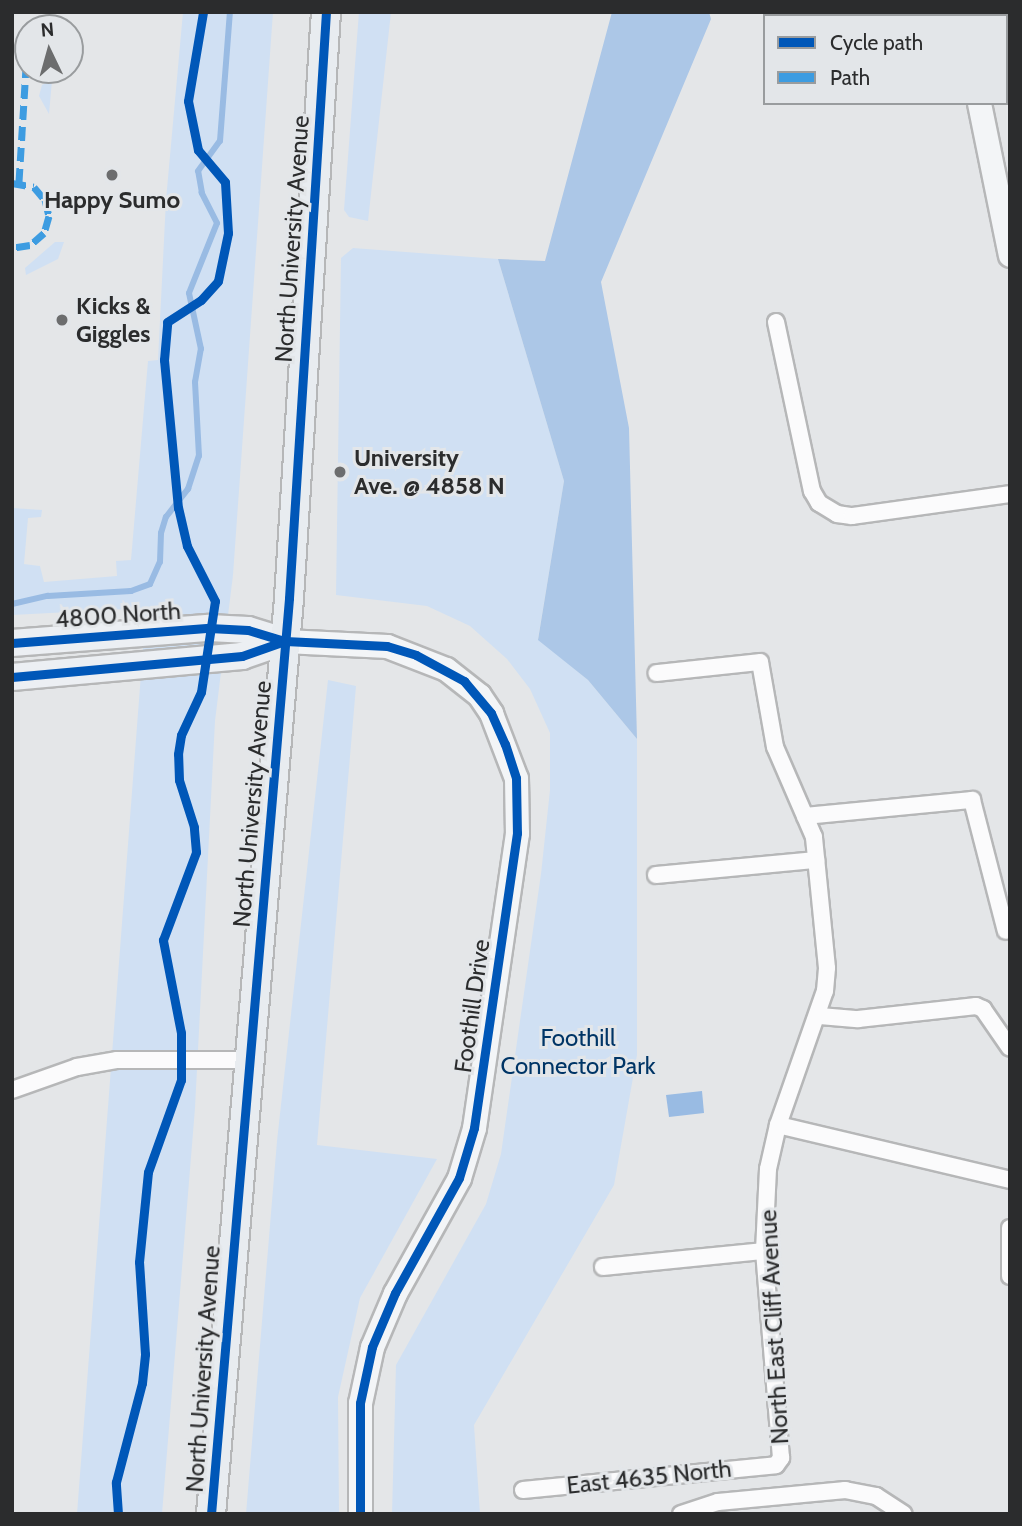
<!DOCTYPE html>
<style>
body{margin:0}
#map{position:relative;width:1022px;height:1526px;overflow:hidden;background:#e4e6e8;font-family:Cabin,sans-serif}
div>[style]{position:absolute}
.green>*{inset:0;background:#d0e0f3}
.forest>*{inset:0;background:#acc7e7}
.water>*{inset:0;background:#99bbe3}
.stream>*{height:6px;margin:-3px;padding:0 3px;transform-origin:3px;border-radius:3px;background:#99bbe3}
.roads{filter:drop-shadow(2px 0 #b6b7b8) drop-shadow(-2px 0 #b6b7b8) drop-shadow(0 2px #b6b7b8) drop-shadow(0 -2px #b6b7b8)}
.minor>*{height:16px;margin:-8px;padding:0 8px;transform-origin:8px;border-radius:8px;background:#fbfbfc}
.secondary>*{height:23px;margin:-11.5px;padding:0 11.5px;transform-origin:11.5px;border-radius:11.5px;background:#f3f5f7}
.primary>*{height:26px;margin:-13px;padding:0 13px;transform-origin:13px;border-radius:13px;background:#eceff3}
.trunk>*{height:28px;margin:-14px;padding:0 14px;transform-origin:14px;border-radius:14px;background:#e8ecf0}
.quiet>*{height:7px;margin-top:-3.5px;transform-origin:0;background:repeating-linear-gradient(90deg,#3d9ce1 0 14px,transparent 0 21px)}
.cycleway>*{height:9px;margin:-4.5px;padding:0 4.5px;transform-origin:4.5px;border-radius:4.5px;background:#0057b8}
.dots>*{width:19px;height:19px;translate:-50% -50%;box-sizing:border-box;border:4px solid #e3e6e9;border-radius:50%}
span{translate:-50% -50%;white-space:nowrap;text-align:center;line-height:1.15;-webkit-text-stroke:6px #e3e6e9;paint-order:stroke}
.poi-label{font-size:24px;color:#2b2c2d;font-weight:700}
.left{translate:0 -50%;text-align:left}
.street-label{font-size:24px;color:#2b2c2d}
.park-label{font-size:24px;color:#003566}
.frame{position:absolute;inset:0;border:14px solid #2b2c2d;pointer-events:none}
.legend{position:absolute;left:763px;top:14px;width:245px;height:91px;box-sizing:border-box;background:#e3e6e9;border:2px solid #999c9e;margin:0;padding:9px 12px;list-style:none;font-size:21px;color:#2b2c2d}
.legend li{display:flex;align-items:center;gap:14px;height:35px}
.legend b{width:35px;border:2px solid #999c9e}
.north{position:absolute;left:14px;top:14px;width:70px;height:70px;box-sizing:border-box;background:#e3e6e9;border:2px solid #999c9e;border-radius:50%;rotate:355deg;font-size:19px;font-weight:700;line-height:28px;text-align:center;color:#2b2c2d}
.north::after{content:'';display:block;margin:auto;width:24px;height:32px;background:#6c6d6e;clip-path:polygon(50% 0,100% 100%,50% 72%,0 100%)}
</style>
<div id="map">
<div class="green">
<i style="clip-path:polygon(183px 12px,273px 12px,233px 575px,215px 721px,195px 1108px,162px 1514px,77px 1514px,146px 608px,12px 615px,12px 508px,42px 510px,41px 517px,28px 518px,24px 564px,40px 566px,44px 582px,117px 576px,116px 561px,131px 560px,148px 361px,158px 360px,166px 200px)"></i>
<i style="clip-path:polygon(359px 12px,391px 12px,368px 221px,349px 217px,344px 210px)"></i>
<i style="clip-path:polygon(52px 80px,49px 114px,39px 96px,42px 85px)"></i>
<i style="clip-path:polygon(55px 242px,64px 242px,58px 259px,26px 275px,25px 268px)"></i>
<i style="clip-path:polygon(353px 248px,498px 259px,564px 481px,538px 639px,588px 680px,637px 739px,637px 1055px,614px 1185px,474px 1425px,480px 1514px,392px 1514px,396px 1365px,486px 1204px,501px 1154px,541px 874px,550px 790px,550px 733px,530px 689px,507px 659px,470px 626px,427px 606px,336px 595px,341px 258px)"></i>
<i style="clip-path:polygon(328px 680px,356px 686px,317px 1145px,437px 1159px,360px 1298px,338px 1397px,339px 1514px,246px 1514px,277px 1141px)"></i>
</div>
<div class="forest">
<i style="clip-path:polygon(612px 12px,709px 12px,711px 19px,601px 282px,629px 428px,637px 739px,588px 680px,538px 640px,564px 481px,498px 259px,545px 261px)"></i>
</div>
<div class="water">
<i style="clip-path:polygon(702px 1091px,704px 1113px,669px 1117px,666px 1095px)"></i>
</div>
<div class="stream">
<i style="left:12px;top:604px;width:37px;rotate:-13deg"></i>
<i style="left:48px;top:596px;width:83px;rotate:-3.4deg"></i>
<i style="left:131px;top:591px;width:20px;rotate:-20deg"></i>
<i style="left:150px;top:584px;width:24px;rotate:-66deg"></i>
<i style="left:160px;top:562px;width:29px;rotate:-88deg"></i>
<i style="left:161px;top:533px;width:17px;rotate:-73deg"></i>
<i style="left:166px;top:517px;width:36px;rotate:-52deg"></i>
<i style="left:188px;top:489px;width:35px;rotate:-72deg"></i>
<i style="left:199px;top:456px;width:74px;rotate:-93.1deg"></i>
<i style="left:195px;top:382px;width:34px;rotate:-80deg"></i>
<i style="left:201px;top:349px;width:57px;rotate:-102.1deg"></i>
<i style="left:189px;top:293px;width:75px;rotate:-68.2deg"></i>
<i style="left:217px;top:223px;width:34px;rotate:-117deg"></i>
<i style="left:202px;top:193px;width:22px;rotate:-100deg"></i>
<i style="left:198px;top:171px;width:37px;rotate:-54deg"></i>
<i style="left:220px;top:141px;width:129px;rotate:-85.6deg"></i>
</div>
<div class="roads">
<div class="minor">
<i style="left:1006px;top:60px;width:4px"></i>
<i style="left:776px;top:322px;width:173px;rotate:78deg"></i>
<i style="left:812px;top:491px;width:14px;rotate:60deg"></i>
<i style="left:819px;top:503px;width:21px;rotate:31deg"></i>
<i style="left:837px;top:514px;width:15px;rotate:8deg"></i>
<i style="left:852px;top:516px;width:160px;rotate:-7.9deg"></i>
<i style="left:805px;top:816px;width:168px;rotate:-5.5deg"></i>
<i style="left:972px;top:800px;width:135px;rotate:75.5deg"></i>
<i style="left:656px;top:875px;width:161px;rotate:-5.4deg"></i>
<i style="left:820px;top:1016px;width:38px;rotate:5deg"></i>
<i style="left:858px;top:1019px;width:119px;rotate:-6.3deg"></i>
<i style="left:976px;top:1006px;width:8px;rotate:23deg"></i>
<i style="left:983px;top:1009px;width:47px;rotate:55.3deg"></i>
<i style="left:12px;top:1090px;width:69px;rotate:-19.5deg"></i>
<i style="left:77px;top:1067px;width:41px;rotate:-9.9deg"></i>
<i style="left:117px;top:1060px;width:133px"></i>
<i style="left:778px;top:1125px;width:238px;rotate:13.3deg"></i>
<i style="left:1010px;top:1228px;width:48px;rotate:90deg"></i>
<i style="left:603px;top:1267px;width:162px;rotate:-5.7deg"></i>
<i style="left:523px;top:1490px;width:254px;rotate:-5.6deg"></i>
<i style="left:776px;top:1465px;width:9px;rotate:-54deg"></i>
<i style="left:781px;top:1458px;width:208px;rotate:-94.7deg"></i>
<i style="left:764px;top:1251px;width:82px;rotate:-87.2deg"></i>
<i style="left:768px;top:1169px;width:45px;rotate:-77.2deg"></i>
<i style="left:778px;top:1125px;width:142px;rotate:-70.7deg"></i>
<i style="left:825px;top:991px;width:23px;rotate:-85deg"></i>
<i style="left:827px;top:968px;width:132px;rotate:-95.7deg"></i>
<i style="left:814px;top:837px;width:98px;rotate:-113.4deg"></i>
<i style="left:775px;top:747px;width:86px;rotate:-100deg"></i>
<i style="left:760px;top:662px;width:104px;rotate:173.9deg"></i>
<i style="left:681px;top:1514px;width:39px;rotate:-18deg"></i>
<i style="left:718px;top:1502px;width:128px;rotate:-5.4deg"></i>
<i style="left:845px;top:1490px;width:32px;rotate:11deg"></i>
<i style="left:876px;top:1496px;width:33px;rotate:33deg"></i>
</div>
<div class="secondary">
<i style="left:961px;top:12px;width:4px;rotate:90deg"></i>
<i style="left:979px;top:103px;width:155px;rotate:78.5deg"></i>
<i style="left:285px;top:641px;width:102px;rotate:2.8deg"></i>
<i style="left:387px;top:646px;width:63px;rotate:21.3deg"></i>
<i style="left:446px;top:669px;width:42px;rotate:38.2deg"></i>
<i style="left:479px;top:695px;width:22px;rotate:56deg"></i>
<i style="left:491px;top:713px;width:70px;rotate:69deg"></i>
<i style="left:516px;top:778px;width:55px;rotate:89deg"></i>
<i style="left:517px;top:833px;width:298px;rotate:98.3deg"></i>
<i style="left:474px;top:1128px;width:52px;rotate:106.7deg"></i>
<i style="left:459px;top:1178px;width:132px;rotate:119.1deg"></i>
<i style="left:395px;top:1293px;width:59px;rotate:113.1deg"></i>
<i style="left:372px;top:1347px;width:57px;rotate:102.1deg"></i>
<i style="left:360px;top:1403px;width:111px;rotate:90deg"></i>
</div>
<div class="primary">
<i style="left:12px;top:643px;width:198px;rotate:-4.4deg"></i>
<i style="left:209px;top:628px;width:39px;rotate:3deg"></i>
<i style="left:248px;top:630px;width:39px;rotate:17deg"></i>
<i style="left:12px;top:677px;width:231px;rotate:-5.2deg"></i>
<i style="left:242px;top:656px;width:46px;rotate:-19.2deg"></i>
</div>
<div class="trunk">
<i style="left:211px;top:1514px;width:919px;rotate:-85.13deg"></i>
<i style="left:289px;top:598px;width:587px;rotate:-86.39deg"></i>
</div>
</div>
<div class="quiet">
<i style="left:19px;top:182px;width:146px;rotate:-86.5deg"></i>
<i style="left:12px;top:183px;width:22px;rotate:10deg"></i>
<i style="left:34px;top:187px;width:17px;rotate:50deg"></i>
<i style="left:45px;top:200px;width:16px;rotate:76deg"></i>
<i style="left:49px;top:216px;width:18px;rotate:106deg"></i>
<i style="left:44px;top:233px;width:18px;rotate:139deg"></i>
<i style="left:30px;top:245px;width:18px;rotate:171deg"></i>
</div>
<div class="cycleway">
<i style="left:12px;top:643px;width:198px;rotate:-4.4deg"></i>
<i style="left:209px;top:628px;width:39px;rotate:3deg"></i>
<i style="left:248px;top:630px;width:39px;rotate:17deg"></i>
<i style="left:285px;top:641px;width:102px;rotate:2.8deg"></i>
<i style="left:387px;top:646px;width:30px;rotate:17deg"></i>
<i style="left:416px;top:655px;width:55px;rotate:28.4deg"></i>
<i style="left:464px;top:681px;width:42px;rotate:49.8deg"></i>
<i style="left:491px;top:713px;width:34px;rotate:66deg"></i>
<i style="left:505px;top:744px;width:36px;rotate:72deg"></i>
<i style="left:516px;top:778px;width:55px;rotate:89deg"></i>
<i style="left:517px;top:833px;width:298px;rotate:98.3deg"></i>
<i style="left:474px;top:1128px;width:52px;rotate:106.7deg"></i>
<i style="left:459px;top:1178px;width:132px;rotate:119.1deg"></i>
<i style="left:395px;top:1293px;width:59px;rotate:113.1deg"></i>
<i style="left:372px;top:1347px;width:57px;rotate:102.1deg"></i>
<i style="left:360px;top:1403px;width:111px;rotate:90deg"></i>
<i style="left:12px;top:677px;width:231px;rotate:-5.2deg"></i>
<i style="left:242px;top:656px;width:46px;rotate:-19.2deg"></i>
<i style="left:118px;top:1514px;width:32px;rotate:-94deg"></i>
<i style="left:116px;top:1482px;width:102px;rotate:-75.3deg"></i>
<i style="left:142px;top:1383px;width:29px;rotate:-84deg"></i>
<i style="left:145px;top:1354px;width:92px;rotate:-93.7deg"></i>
<i style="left:139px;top:1262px;width:90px;rotate:-84.3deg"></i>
<i style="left:148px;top:1172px;width:98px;rotate:-70.3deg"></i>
<i style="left:181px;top:1080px;width:47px;rotate:-90deg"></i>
<i style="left:181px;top:1033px;width:95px;rotate:-101deg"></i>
<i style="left:163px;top:940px;width:94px;rotate:-69.4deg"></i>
<i style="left:196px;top:852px;width:25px;rotate:-95deg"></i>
<i style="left:194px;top:827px;width:49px;rotate:-107.7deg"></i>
<i style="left:179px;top:780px;width:26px;rotate:-92deg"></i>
<i style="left:178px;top:754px;width:19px;rotate:-81deg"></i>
<i style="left:181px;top:735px;width:47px;rotate:-65.1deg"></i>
<i style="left:201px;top:692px;width:92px;rotate:-81.3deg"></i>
<i style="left:215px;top:601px;width:62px;rotate:-117deg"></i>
<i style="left:187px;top:546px;width:39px;rotate:-103deg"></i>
<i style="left:178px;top:508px;width:149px;rotate:-95.4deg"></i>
<i style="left:164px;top:360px;width:38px;rotate:-85deg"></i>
<i style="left:167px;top:322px;width:40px;rotate:-32.9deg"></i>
<i style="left:201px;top:300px;width:25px;rotate:-48deg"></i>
<i style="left:218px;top:281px;width:49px;rotate:-78.2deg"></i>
<i style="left:228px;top:233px;width:51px;rotate:-93.4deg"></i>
<i style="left:225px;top:182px;width:42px;rotate:-130.2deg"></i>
<i style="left:198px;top:150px;width:50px;rotate:-101.5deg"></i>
<i style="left:188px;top:101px;width:90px;rotate:-80.4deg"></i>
<i style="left:211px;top:1514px;width:919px;rotate:-85.13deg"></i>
<i style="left:289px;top:598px;width:587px;rotate:-86.39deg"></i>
</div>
<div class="dots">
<i style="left:112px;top:175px;background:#6c6d6e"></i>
<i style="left:62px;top:320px;background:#6c6d6e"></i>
<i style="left:340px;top:472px;background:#6c6d6e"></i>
</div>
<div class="poi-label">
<span style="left:112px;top:200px">Happy Sumo</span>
<span class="left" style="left:76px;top:320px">Kicks &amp;<br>Giggles</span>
<span class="left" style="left:354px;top:472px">University<br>Ave. @ 4858 N</span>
</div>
<div class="street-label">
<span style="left:292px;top:239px;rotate:-86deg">North University Avenue</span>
<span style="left:118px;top:615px;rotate:-4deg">4800 North</span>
<span style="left:252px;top:804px;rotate:-85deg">North University Avenue</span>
<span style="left:472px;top:1006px;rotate:-82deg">Foothill Drive</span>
<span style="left:774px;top:1327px;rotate:-93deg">North East Cliff Avenue</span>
<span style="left:203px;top:1369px;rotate:-86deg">North University Avenue</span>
<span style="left:649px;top:1477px;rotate:-6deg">East 4635 North</span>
</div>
<div class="park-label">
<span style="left:578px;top:1052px">Foothill<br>Connector Park</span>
</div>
<div class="frame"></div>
<ul class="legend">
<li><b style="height:9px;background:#0057b8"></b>Cycle path</li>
<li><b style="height:9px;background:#3d9ce1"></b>Path</li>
</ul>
<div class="north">N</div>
</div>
